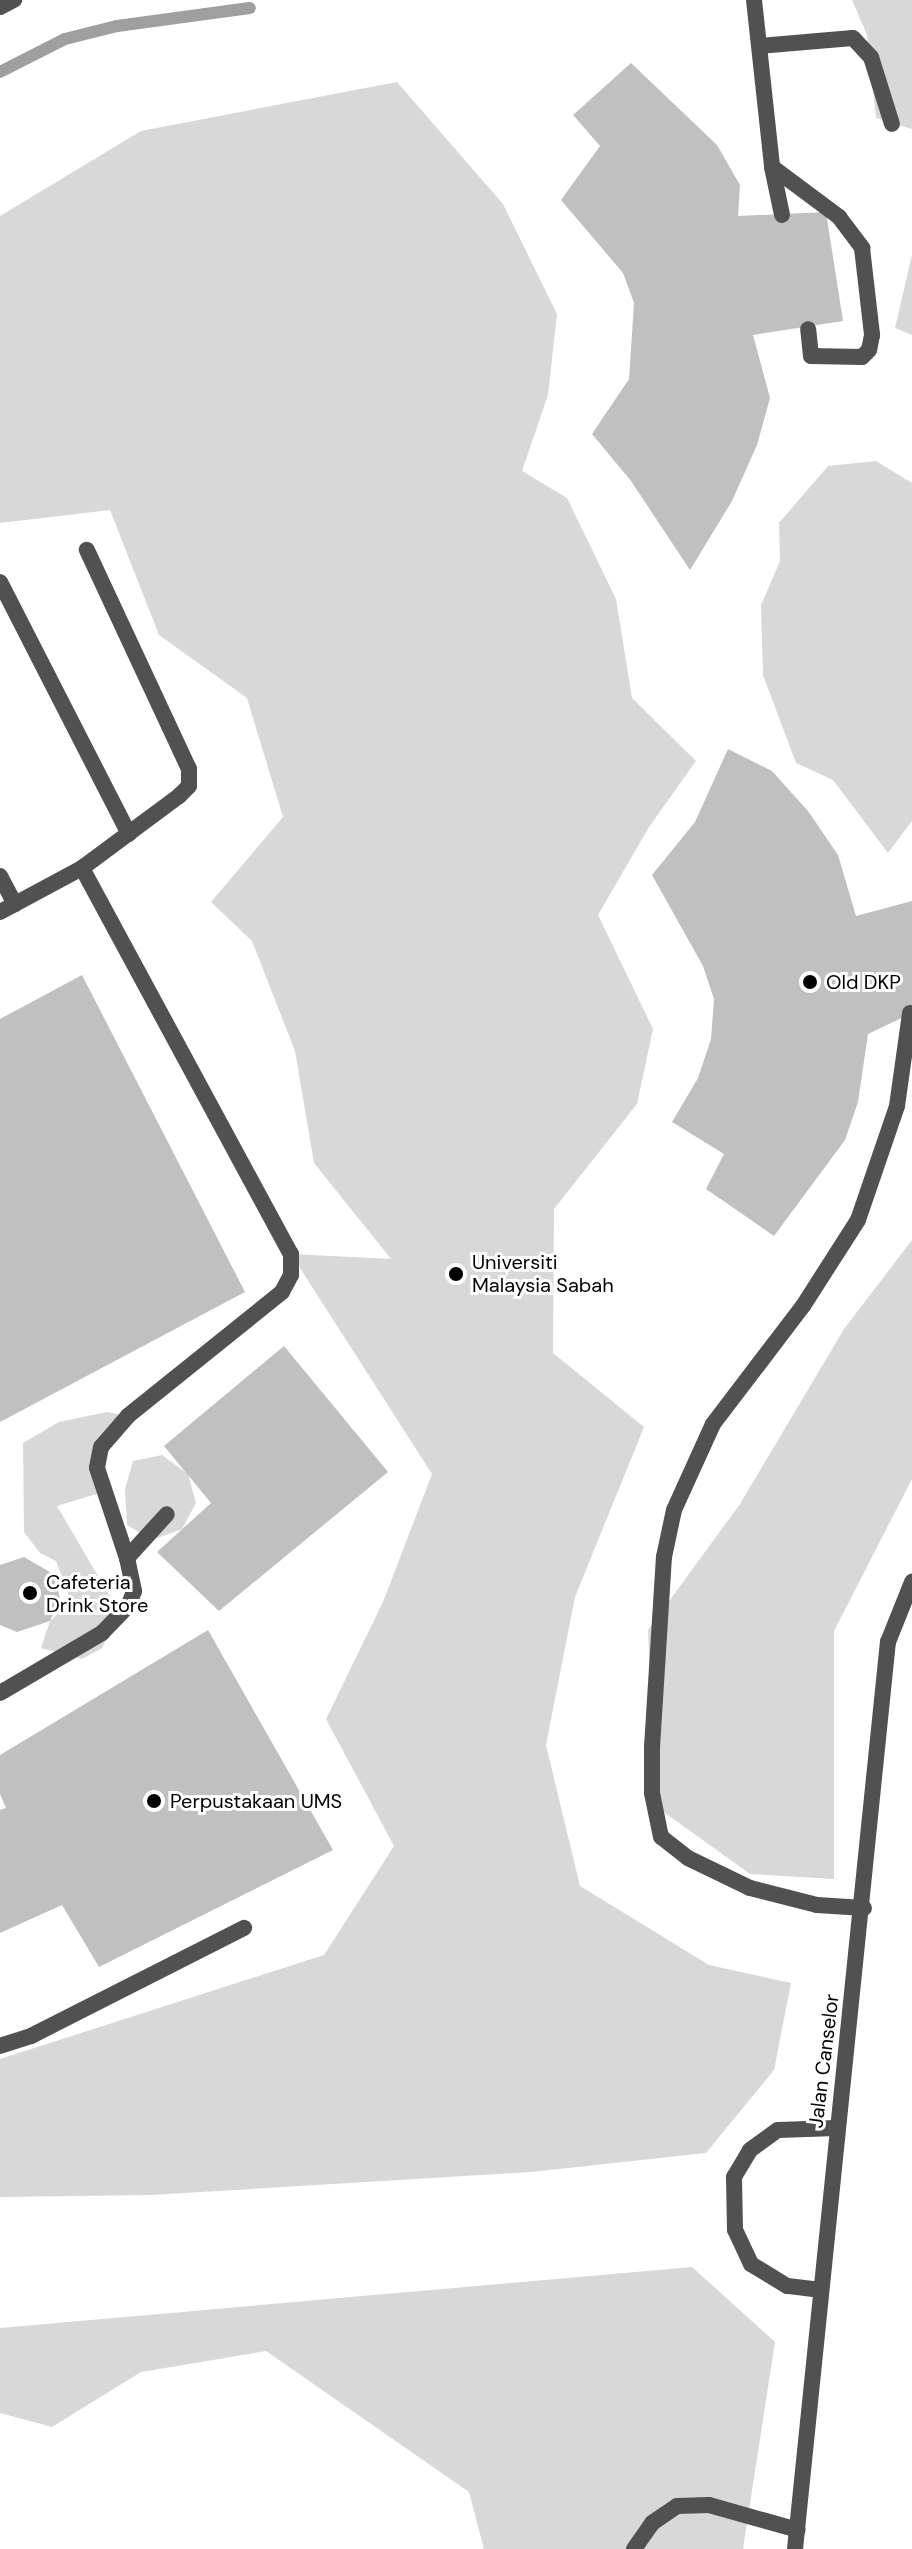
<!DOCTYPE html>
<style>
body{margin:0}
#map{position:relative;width:912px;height:2549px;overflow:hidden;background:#fff;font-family:"DM Sans",sans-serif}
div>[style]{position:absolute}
.green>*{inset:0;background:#d8d8d8}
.stream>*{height:12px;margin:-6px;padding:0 6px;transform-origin:6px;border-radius:6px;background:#9f9f9f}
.building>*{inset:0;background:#c0c0c0}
.lane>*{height:16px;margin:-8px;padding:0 8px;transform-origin:8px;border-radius:8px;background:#515151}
.street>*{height:16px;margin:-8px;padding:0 8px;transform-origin:8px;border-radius:8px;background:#515151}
.dots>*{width:22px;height:22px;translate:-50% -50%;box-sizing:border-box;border:4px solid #fff;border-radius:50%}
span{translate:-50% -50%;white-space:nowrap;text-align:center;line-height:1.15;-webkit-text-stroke:6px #fff;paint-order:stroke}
.poi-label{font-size:20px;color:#000}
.left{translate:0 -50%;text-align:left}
.street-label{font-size:20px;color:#000}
</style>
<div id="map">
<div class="green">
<i style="clip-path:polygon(852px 0,912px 0,912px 129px,876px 118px,867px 35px)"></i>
<i style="clip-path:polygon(397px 82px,503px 204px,557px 314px,548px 395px,522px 471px,567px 498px,616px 599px,632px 698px,696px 761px,649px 827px,598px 915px,653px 1029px,637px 1104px,554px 1209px,553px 1353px,644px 1427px,575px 1597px,546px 1745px,580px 1886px,709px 1965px,791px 1983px,774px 2070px,706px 2153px,531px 2172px,151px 2195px,0 2197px,0 2059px,324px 1955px,394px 1846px,326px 1719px,383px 1602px,432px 1474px,291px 1254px,391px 1259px,314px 1163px,295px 1051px,252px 941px,211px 902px,283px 817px,247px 698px,159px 635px,110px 510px,0 523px,0 216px,141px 131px)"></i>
<i style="clip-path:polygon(912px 255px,912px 335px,895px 328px)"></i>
<i style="clip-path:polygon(876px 461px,912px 483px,912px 821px,888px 853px,833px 780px,796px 763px,763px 675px,761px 605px,780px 561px,779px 523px,828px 466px)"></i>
<i style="clip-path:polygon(912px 1240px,912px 1479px,834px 1631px,834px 1879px,750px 1874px,654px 1805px,648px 1630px,740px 1504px,844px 1329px)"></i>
<i style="clip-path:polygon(107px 1412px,128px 1416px,99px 1453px,100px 1493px,57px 1506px,119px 1612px,102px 1648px,82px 1659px,41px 1648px,50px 1621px,71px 1601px,56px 1561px,40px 1553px,24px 1532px,23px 1443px,59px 1422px)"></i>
<i style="clip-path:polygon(162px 1455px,188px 1474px,196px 1503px,182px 1529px,152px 1540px,127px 1525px,125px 1489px,133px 1461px)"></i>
<i style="clip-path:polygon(692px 2267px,775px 2342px,743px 2549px,484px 2549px,469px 2492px,266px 2351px,141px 2372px,52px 2427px,0 2413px,0 2328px)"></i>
</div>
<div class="stream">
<i style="left:0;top:72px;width:73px;rotate:-26.9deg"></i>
<i style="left:65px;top:39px;width:54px;rotate:-14deg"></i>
<i style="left:117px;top:26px;width:134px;rotate:-7.7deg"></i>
</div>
<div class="building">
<i style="clip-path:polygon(631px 63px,717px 145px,740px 185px,738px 216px,826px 212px,843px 321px,753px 335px,770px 398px,757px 445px,732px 501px,690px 570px,631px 481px,592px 434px,629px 379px,634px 303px,623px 273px,561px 200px,600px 146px,573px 115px)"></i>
<i style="clip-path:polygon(728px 749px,772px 771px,808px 811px,838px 855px,856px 916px,912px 901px,912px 1013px,868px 1034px,858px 1102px,845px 1140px,774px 1236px,706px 1189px,724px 1154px,672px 1122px,698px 1078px,711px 1039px,714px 999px,703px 966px,652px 875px,695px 822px)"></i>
<i style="clip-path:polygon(82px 975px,245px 1292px,0 1422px,0 1019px)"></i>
<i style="clip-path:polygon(284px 1346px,388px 1472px,219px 1611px,157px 1552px,211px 1503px,164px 1446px)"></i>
<i style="clip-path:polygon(24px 1557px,55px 1575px,60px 1599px,50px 1621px,17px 1632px,0 1625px,0 1565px)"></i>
<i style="clip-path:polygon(208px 1630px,333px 1850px,99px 1967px,62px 1905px,0 1933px,0 1810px,6px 1808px,0 1794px,0 1755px)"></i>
</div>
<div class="lane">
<i style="left:754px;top:0;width:168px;rotate:83.8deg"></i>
<i style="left:772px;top:167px;width:84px;rotate:36.7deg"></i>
<i style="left:839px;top:217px;width:39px;rotate:53deg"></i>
<i style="left:862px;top:248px;width:88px;rotate:83.4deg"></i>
<i style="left:872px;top:335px;width:15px;rotate:101deg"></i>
<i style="left:869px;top:350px;width:10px;rotate:135deg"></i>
<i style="left:862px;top:357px;width:51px;rotate:-178.9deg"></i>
<i style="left:811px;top:356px;width:27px;rotate:-96deg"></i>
<i style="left:760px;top:46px;width:93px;rotate:-4.9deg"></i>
<i style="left:853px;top:38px;width:26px;rotate:47deg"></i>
<i style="left:871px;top:57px;width:70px;rotate:72.6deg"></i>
<i style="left:772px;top:167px;width:49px;rotate:78.2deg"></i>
<i style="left:0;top:582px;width:283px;rotate:62.9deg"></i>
<i style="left:82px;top:868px;width:121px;rotate:-36.6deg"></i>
<i style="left:179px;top:796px;width:14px;rotate:-45deg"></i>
<i style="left:189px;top:786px;width:17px;rotate:-90deg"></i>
<i style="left:189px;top:769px;width:242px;rotate:-115deg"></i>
<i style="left:0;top:876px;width:32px;rotate:62deg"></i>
<i style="left:0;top:912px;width:93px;rotate:-28.2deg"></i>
<i style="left:82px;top:868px;width:439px;rotate:61.6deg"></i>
<i style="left:291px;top:1254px;width:21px;rotate:90deg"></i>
<i style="left:291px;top:1275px;width:19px;rotate:118deg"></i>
<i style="left:282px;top:1292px;width:198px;rotate:141.2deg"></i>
<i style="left:128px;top:1416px;width:41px;rotate:131.1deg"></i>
<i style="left:101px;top:1447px;width:21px;rotate:101deg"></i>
<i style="left:97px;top:1468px;width:95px;rotate:71.6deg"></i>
<i style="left:127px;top:1558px;width:34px;rotate:78deg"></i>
<i style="left:134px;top:1591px;width:15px;rotate:110deg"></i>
<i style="left:129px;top:1605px;width:39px;rotate:134deg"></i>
<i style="left:102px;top:1633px;width:118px;rotate:149.5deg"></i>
<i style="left:127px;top:1558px;width:59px;rotate:-47.7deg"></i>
<i style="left:864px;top:1908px;width:47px;rotate:-176.3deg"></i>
<i style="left:817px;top:1905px;width:69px;rotate:-165.8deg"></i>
<i style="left:750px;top:1888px;width:69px;rotate:-154.2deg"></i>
<i style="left:688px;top:1858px;width:34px;rotate:-142deg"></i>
<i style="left:661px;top:1837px;width:45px;rotate:-101.6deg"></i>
<i style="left:652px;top:1793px;width:46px;rotate:-90deg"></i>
<i style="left:652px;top:1747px;width:190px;rotate:-86.4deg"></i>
<i style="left:664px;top:1557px;width:48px;rotate:-78deg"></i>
<i style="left:674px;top:1510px;width:94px;rotate:-65.6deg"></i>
<i style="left:713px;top:1424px;width:148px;rotate:-52.7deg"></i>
<i style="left:803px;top:1306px;width:102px;rotate:-57.4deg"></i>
<i style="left:858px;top:1220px;width:120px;rotate:-71.1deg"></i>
<i style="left:897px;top:1106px;width:94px;rotate:-82deg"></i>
<i style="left:0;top:2046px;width:33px;rotate:-18deg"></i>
<i style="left:31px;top:2036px;width:239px;rotate:-26.9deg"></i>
<i style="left:821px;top:2290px;width:34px;rotate:-173deg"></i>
<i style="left:787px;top:2286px;width:42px;rotate:-148.6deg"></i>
<i style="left:751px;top:2264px;width:38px;rotate:-115deg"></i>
<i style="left:735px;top:2230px;width:53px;rotate:-91.1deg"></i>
<i style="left:734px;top:2177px;width:31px;rotate:-59deg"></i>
<i style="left:750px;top:2150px;width:34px;rotate:-36deg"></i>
<i style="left:778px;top:2130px;width:58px;rotate:-2deg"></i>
<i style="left:634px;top:2549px;width:32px;rotate:-55deg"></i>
<i style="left:652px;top:2523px;width:30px;rotate:-34deg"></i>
<i style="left:677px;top:2506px;width:32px;rotate:-2deg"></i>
<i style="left:709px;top:2505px;width:92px;rotate:15.7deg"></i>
</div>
<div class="street">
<i style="left:0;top:7px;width:16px;rotate:-27deg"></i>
<i style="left:795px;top:2549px;width:912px;rotate:-84.15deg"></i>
<i style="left:888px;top:1642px;width:65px;rotate:-68.2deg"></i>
</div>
<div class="dots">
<i style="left:810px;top:982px;background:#000"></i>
<i style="left:456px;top:1274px;background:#000"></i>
<i style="left:30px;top:1593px;background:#000"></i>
<i style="left:154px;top:1801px;background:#000"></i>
</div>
<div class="poi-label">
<span class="left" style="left:826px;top:982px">Old DKP</span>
<span class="left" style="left:472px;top:1274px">Universiti<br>Malaysia Sabah</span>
<span class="left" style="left:46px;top:1594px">Cafeteria<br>Drink Store</span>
<span class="left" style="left:170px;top:1801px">Perpustakaan UMS</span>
</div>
<div class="street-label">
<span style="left:824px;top:2061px;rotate:-83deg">Jalan Canselor</span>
</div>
</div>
